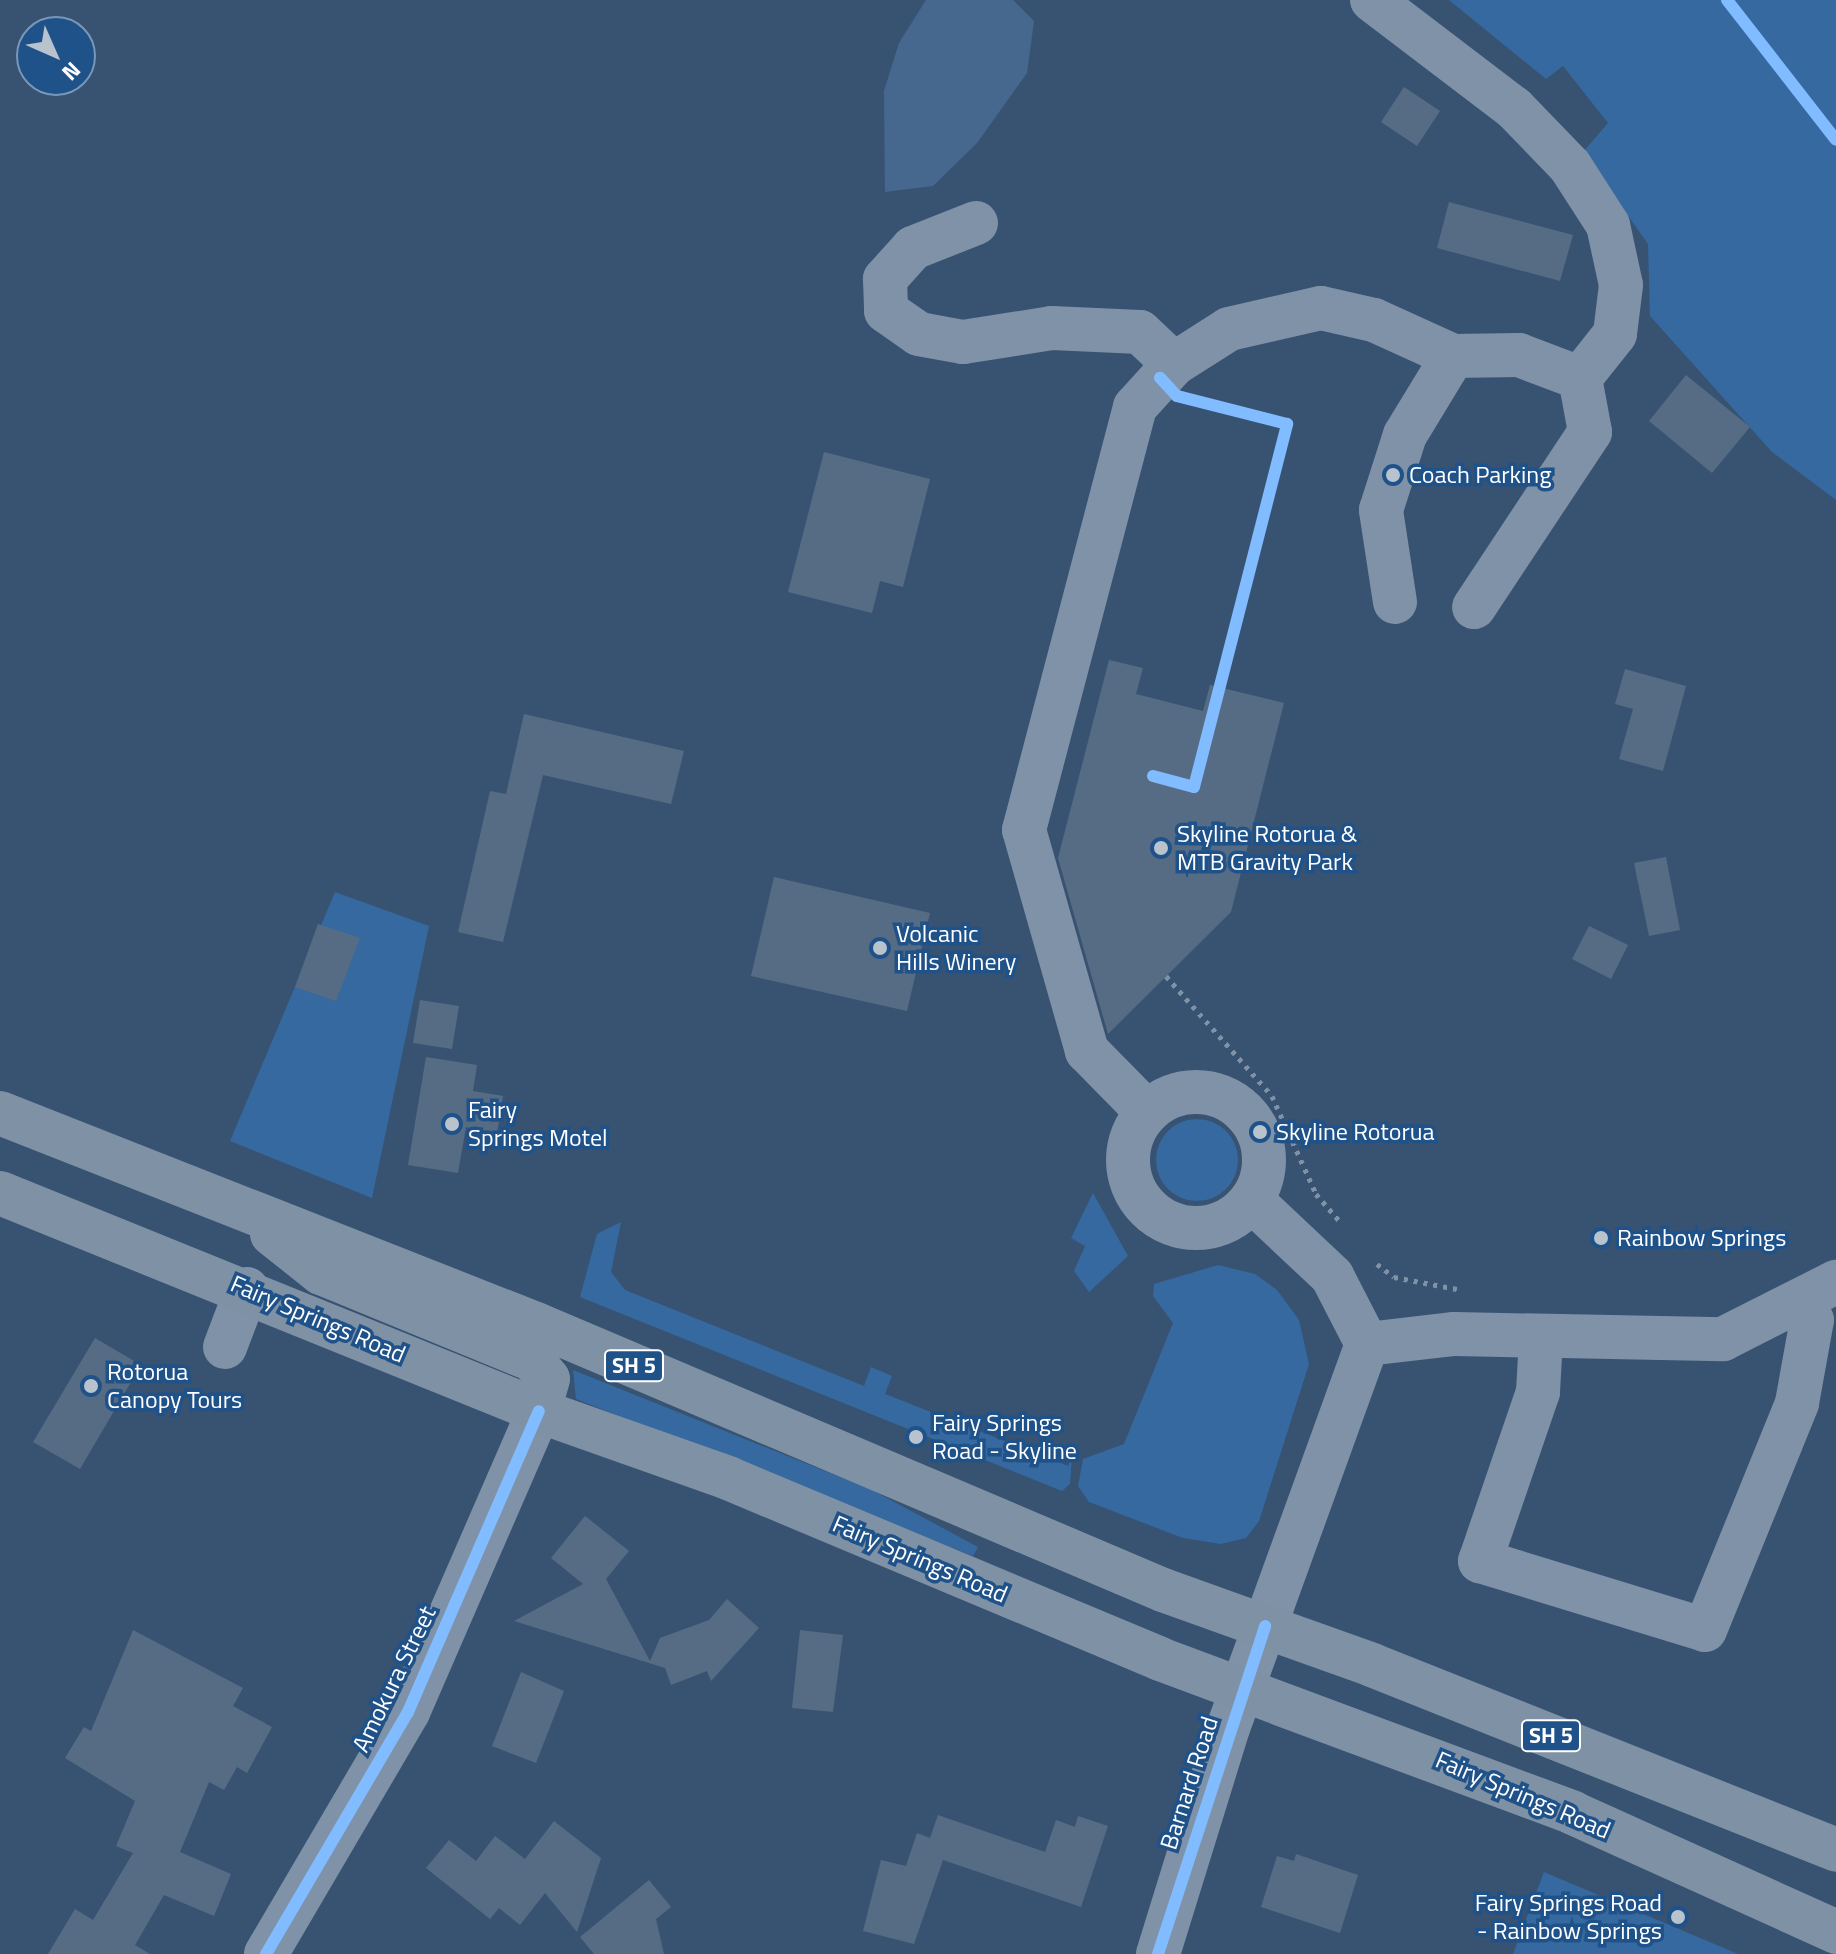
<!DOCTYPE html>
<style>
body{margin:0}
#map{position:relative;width:1836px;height:1954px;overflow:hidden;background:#385372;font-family:"Titillium Web",sans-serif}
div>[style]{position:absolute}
.green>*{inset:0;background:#3569a0}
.round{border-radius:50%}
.water>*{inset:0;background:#46688f}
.building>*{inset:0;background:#566c84}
.path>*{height:5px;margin-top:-2.5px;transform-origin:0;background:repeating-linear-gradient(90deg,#7f92a7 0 4px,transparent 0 10px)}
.minor>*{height:44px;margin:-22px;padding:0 22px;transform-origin:22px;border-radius:22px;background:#7f92a7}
.minor>.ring{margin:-22px;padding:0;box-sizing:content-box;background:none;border:44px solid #7f92a7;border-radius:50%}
.highway>*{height:44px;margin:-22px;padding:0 22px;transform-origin:22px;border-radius:22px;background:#7f92a5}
.cycleway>*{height:12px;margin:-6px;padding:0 6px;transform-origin:6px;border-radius:6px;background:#80bcff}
.dots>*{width:22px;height:22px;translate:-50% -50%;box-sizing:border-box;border:4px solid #20528a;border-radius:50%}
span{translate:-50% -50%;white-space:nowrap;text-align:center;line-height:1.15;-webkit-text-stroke:7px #20528a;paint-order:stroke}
.shield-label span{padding:2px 6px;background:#20528a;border:2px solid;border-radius:6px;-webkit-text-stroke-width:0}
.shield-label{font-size:22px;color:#fff;font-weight:700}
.poi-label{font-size:24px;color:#fff}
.left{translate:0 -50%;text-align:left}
.right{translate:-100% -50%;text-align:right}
.street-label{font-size:24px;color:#fff}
.north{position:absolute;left:16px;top:16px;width:80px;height:80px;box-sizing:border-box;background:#20528a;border:2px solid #7997b9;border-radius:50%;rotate:135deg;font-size:22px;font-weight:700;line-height:32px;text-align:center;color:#fff}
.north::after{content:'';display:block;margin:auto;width:28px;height:36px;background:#b9c3ce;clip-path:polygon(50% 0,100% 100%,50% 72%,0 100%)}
</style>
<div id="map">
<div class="green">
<i style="clip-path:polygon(1449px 0,1836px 0,1836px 500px,1772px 452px,1650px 316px,1648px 244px,1583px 152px,1608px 123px,1563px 66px,1546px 79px)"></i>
<i style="clip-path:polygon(335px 892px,429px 926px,372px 1198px,230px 1141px)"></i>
<i class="round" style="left:1156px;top:1119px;width:82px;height:82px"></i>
<i style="clip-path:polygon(1093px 1193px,1128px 1256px,1089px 1292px,1074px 1271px,1085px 1246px,1071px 1238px)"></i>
<i style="clip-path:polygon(621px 1222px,611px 1272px,625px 1290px,864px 1386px,871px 1367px,892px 1376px,885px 1394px,1068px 1466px,1072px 1457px,1070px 1484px,1062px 1491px,580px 1297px,597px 1234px)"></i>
<i style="clip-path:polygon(1218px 1265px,1255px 1274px,1277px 1290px,1299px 1320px,1309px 1364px,1259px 1521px,1246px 1538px,1221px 1544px,1183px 1538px,1089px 1502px,1078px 1486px,1083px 1459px,1124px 1444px,1173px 1323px,1153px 1296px,1154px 1284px)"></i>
<i style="clip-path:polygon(573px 1370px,872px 1490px,978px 1547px,973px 1556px,576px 1399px)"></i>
<i style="clip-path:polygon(1544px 1872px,1738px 1954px,1513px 1954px)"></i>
</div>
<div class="water">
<i style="clip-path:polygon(926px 0,1013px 0,1034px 21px,1027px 73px,977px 143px,933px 186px,885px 192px,884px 91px,899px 43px)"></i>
</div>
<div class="building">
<i style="clip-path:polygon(1404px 87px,1440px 111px,1417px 146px,1381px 122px)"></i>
<i style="clip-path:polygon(1449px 202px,1573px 235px,1560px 281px,1437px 248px)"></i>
<i style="clip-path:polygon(1686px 375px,1750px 427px,1712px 473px,1649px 421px)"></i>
<i style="clip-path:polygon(824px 452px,930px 479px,903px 587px,880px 581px,872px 613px,788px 592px)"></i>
<i style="clip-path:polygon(1109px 660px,1143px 668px,1136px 694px,1203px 711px,1210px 685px,1284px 703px,1231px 912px,1108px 1034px,1058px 858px)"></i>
<i style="clip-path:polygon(1625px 669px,1686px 686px,1663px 771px,1619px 759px,1633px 709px,1615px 704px)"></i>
<i style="clip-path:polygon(524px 714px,684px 751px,671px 804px,543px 775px,503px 942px,458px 932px,490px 791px,506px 794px)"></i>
<i style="clip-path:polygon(1666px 857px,1680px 930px,1649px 936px,1634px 863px)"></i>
<i style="clip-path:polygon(774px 877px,930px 913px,907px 1011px,751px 976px)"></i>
<i style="clip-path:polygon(318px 924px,360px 938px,336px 1001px,295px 987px)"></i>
<i style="clip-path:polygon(1589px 926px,1628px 945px,1611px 979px,1572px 959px)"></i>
<i style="clip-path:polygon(420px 1000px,459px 1006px,452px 1049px,413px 1043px)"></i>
<i style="clip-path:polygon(426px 1057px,477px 1065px,473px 1091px,503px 1096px,497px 1133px,466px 1127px,458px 1173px,408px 1165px)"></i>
<i style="clip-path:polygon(95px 1338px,141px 1365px,80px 1469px,33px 1442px)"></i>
<i style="clip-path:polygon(585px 1516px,629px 1551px,606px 1579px,650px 1661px,660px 1638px,709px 1620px,727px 1599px,759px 1628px,711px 1681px,707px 1671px,671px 1685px,665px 1668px,514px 1621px,583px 1584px,551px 1558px)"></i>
<i style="clip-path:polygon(133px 1630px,243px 1688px,233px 1706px,272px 1727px,247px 1773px,237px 1767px,224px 1790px,209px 1782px,180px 1852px,231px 1874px,214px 1916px,164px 1895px,135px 1945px,150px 1954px,48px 1954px,75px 1909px,93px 1920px,133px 1853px,116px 1846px,135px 1801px,65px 1758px,84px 1727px,91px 1731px)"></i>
<i style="clip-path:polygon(800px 1630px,843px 1635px,833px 1712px,792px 1708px)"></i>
<i style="clip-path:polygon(521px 1672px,564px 1691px,536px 1763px,492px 1746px)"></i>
<i style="clip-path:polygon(938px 1815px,1045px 1852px,1056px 1820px,1075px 1827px,1078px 1816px,1108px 1826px,1081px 1907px,943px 1860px,914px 1944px,863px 1931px,881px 1860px,906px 1866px,917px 1833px,930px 1838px)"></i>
<i style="clip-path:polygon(554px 1821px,601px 1858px,577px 1932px,545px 1893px,520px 1925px,499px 1908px,490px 1919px,426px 1868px,449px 1840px,476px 1861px,495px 1836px,525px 1859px)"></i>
<i style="clip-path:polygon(1296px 1854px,1358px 1875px,1340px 1933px,1261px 1907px,1277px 1856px,1294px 1861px)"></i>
<i style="clip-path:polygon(649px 1880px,671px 1907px,656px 1919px,664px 1954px,594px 1954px,580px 1937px)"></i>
</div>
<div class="path">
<i style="left:1166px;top:976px;width:160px;rotate:48.5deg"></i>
<i style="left:1272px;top:1096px;width:107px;rotate:65.8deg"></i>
<i style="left:1316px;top:1194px;width:35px;rotate:49deg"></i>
<i style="left:1377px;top:1264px;width:21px;rotate:37deg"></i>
<i style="left:1394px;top:1277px;width:64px;rotate:10.8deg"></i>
</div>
<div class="minor">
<i style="left:1372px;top:0;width:178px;rotate:37.3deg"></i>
<i style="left:1514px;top:108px;width:81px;rotate:46deg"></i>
<i style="left:1570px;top:166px;width:70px;rotate:57.2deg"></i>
<i style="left:1608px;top:225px;width:61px;rotate:77.8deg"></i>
<i style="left:1621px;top:285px;width:49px;rotate:97deg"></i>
<i style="left:1615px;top:334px;width:56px;rotate:128.5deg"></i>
<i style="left:976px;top:223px;width:68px;rotate:158.4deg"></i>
<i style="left:913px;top:248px;width:42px;rotate:132.1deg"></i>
<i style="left:885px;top:279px;width:32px;rotate:88deg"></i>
<i style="left:886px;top:311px;width:40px;rotate:34.9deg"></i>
<i style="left:919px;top:334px;width:45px;rotate:10.3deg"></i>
<i style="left:963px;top:342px;width:90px;rotate:-8.9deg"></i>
<i style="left:1052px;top:328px;width:88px;rotate:2.6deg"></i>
<i style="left:1140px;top:332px;width:47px;rotate:43.3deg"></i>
<i style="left:1395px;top:602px;width:93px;rotate:-98.7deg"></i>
<i style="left:1381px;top:510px;width:79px;rotate:-72.3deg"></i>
<i style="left:1405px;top:435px;width:92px;rotate:-58.7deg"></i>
<i class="ring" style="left:1128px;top:1092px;width:92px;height:92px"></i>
<i style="left:1147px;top:1112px;width:86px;rotate:-134.5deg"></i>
<i style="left:1087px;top:1051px;width:230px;rotate:-105.9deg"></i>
<i style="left:1024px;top:830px;width:437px;rotate:-75.3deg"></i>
<i style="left:1135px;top:407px;width:58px;rotate:-47.8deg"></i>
<i style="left:1174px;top:364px;width:65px;rotate:-32.5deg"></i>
<i style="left:1229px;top:329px;width:94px;rotate:-12.9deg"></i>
<i style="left:1321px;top:308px;width:54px;rotate:12.8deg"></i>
<i style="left:1374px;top:320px;width:87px;rotate:24.5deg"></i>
<i style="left:1453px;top:356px;width:66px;rotate:-0.9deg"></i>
<i style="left:1519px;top:355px;width:65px;rotate:20.7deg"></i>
<i style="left:1580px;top:378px;width:55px;rotate:79.5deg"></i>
<i style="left:1590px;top:432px;width:210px;rotate:123.5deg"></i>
<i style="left:1541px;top:1338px;width:54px;rotate:93.2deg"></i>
<i style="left:1538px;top:1392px;width:179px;rotate:108.9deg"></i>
<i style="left:1480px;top:1561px;width:235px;rotate:17deg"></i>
<i style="left:1705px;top:1630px;width:245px;rotate:-67.9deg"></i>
<i style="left:1797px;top:1403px;width:84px;rotate:-79.8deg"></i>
<i style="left:1812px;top:1320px;width:22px;rotate:-129deg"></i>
<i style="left:1367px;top:1344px;width:88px;rotate:-6.6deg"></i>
<i style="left:1454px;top:1334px;width:269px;rotate:1.1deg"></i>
<i style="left:1723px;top:1339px;width:127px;rotate:-26.8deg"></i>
<i style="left:225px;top:1347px;width:62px;rotate:-69.2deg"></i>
<i style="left:266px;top:1954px;width:281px;rotate:-59.6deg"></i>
<i style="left:408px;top:1712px;width:328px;rotate:-66.5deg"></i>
<i style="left:1158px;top:1954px;width:237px;rotate:-72.8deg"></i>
<i style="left:1228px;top:1728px;width:408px;rotate:-70.1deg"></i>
<i style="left:1367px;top:1344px;width:76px;rotate:-117.2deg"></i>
<i style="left:1332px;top:1276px;width:111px;rotate:-136.8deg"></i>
</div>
<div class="highway">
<i style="left:0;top:1113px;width:576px;rotate:21.49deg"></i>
<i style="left:536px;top:1324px;width:681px;rotate:22.99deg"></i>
<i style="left:1163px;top:1590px;width:222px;rotate:19.7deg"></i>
<i style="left:1372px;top:1665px;width:500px;rotate:21.7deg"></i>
<i style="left:0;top:1193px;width:581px;rotate:22.02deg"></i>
<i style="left:539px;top:1411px;width:201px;rotate:19.5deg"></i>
<i style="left:728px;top:1478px;width:468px;rotate:22.7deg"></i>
<i style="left:1160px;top:1659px;width:441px;rotate:20.4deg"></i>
<i style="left:1573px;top:1813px;width:289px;rotate:24.3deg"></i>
<i style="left:272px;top:1234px;width:63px;rotate:38.5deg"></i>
<i style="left:321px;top:1273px;width:229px;rotate:22.3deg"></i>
<i style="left:533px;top:1360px;width:24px;rotate:52deg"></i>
<i style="left:548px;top:1379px;width:33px;rotate:106deg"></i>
</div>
<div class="cycleway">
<i style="left:1727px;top:0;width:177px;rotate:52.1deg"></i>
<i style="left:1153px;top:776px;width:42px;rotate:15deg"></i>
<i style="left:1194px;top:787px;width:375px;rotate:-75.6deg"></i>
<i style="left:1287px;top:424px;width:114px;rotate:-165.7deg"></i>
<i style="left:1177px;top:396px;width:25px;rotate:-133deg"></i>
<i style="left:266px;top:1954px;width:281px;rotate:-59.6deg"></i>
<i style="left:408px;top:1712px;width:328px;rotate:-66.5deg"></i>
<i style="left:1158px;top:1954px;width:345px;rotate:-71.9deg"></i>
</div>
<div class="dots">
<i style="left:1393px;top:475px;background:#b9c3ce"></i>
<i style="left:1161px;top:848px;background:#b9c3ce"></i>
<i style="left:880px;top:948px;background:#b9c3ce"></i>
<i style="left:452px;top:1124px;background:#b9c3ce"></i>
<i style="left:1260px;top:1132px;background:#b9c3ce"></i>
<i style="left:1601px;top:1238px;background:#b9c3ce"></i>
<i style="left:91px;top:1386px;background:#b9c3ce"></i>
<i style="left:916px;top:1437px;background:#b9c3ce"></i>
<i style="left:1678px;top:1917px;background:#b9c3ce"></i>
</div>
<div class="shield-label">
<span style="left:634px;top:1366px">SH 5</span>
<span style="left:1551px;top:1736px">SH 5</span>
</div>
<div class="poi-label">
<span class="left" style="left:1409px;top:475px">Coach Parking</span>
<span class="left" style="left:1177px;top:848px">Skyline Rotorua &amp;<br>MTB Gravity Park</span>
<span class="left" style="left:896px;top:948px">Volcanic<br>Hills Winery</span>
<span class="left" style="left:468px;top:1124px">Fairy<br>Springs Motel</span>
<span class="left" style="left:1276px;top:1132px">Skyline Rotorua</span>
<span class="left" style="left:1617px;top:1238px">Rainbow Springs</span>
<span class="left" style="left:107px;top:1386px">Rotorua<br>Canopy Tours</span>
<span class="left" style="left:932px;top:1437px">Fairy Springs<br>Road - Skyline</span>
<span class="right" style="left:1662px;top:1917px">Fairy Springs Road<br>- Rainbow Springs</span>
</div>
<div class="street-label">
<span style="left:318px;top:1319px;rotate:23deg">Fairy Springs Road</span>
<span style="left:920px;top:1559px;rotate:23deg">Fairy Springs Road</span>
<span style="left:394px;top:1679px;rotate:-64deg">Amokura Street</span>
<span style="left:1189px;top:1783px;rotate:-72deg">Barnard Road</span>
<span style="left:1523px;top:1795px;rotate:23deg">Fairy Springs Road</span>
</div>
<div class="north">N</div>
</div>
